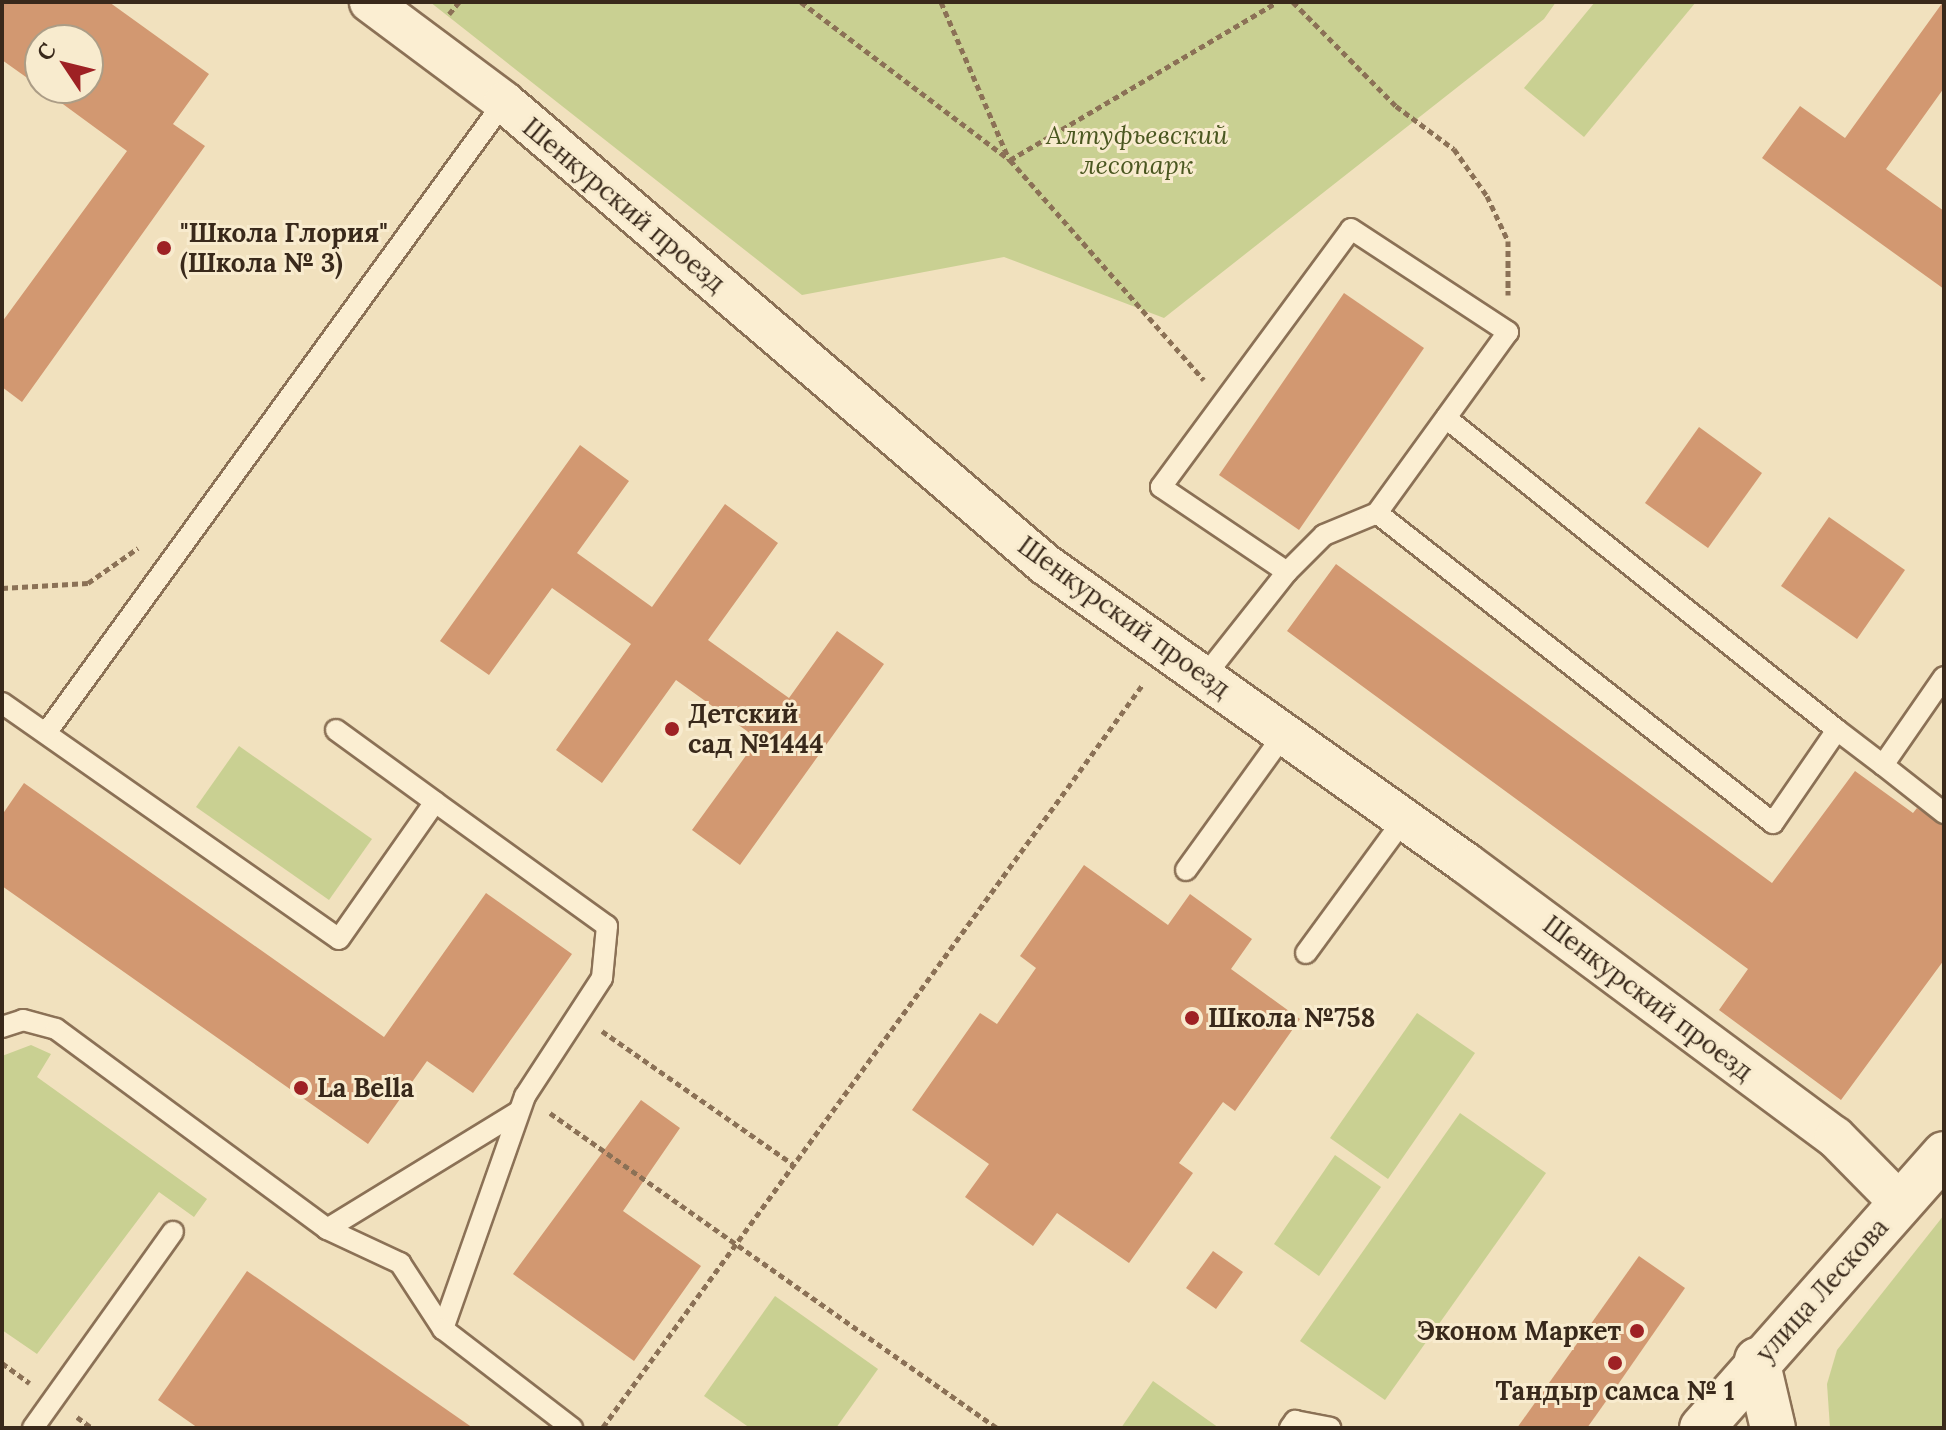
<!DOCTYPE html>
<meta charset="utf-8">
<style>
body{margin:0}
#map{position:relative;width:1946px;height:1430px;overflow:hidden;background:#f1e1be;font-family:Lora,serif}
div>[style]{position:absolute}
.green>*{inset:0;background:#c9d092}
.building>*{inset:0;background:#d29871}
.path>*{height:5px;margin-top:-2.5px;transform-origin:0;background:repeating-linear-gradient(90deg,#8b7156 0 6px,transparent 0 10px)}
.roads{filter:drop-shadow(2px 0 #8b7156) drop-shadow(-2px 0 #8b7156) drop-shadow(0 2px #8b7156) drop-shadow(0 -2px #8b7156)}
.service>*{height:20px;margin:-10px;padding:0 10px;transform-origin:10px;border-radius:10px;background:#fbeed2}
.minor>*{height:40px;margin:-20px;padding:0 20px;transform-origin:20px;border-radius:20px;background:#fbeed2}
.secondary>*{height:44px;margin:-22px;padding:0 22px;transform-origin:22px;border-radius:22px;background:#fbeed2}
.dots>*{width:22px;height:22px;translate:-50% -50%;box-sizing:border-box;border:4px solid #f8ebce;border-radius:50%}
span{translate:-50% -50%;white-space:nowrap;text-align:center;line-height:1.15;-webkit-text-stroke:6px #f8ebce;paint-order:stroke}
.park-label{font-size:26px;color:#4a5720;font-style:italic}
.street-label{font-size:26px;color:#39291b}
.poi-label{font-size:26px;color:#39291b;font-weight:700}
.left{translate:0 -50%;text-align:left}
.right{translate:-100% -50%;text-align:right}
.frame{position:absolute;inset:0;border:4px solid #39291b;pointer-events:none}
.north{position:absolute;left:24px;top:24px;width:80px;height:80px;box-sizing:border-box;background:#f8ebce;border:2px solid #ac9d86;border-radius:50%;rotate:305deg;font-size:22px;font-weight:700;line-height:32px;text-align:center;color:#39291b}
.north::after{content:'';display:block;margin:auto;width:28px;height:36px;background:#9e2124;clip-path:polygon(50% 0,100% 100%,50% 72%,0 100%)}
</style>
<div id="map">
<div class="green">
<i style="clip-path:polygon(430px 2px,1556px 2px,1544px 19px,1164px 318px,1004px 257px,802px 295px)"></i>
<i style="clip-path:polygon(1595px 2px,1696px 2px,1584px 137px,1524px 88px)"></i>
<i style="clip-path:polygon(239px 746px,372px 839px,329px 900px,196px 807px)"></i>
<i style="clip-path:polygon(1417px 1013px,1475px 1053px,1388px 1179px,1330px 1138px)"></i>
<i style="clip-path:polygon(31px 1045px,51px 1054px,37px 1077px,207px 1199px,194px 1217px,159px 1192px,37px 1354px,2px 1330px,2px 1056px)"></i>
<i style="clip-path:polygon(1460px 1113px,1546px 1173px,1385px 1400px,1300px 1341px)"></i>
<i style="clip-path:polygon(1335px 1155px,1381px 1187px,1319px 1276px,1274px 1244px)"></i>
<i style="clip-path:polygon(1944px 1215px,1944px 1428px,1830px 1428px,1827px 1384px,1837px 1350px)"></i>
<i style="clip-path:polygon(775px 1296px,878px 1369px,836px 1428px,750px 1428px,704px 1396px)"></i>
<i style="clip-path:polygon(1153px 1381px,1219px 1428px,1121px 1428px)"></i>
</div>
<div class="building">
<i style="clip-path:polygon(2px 2px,109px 2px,209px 74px,173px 124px,205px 146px,22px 402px,2px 387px,2px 322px,127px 151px,41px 88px,88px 88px,88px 40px,40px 40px,40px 87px,2px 60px)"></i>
<i style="clip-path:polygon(1943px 2px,1944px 88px,1886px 169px,1944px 211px,1944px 289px,1762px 158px,1800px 106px,1845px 138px)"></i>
<i style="clip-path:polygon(1344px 293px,1424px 348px,1299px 530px,1219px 475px)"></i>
<i style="clip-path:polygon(1699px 427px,1762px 473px,1708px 548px,1645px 503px)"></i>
<i style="clip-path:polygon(580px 445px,629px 481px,577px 553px,652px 607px,725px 504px,778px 543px,708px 640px,789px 698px,837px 631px,884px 664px,740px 865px,692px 830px,758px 739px,676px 680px,602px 783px,556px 750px,631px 644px,552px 588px,489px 675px,440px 641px)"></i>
<i style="clip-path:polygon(1829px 517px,1905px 570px,1857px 639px,1781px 586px)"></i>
<i style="clip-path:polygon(1336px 564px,1772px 883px,1855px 771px,1913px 813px,1917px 808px,1944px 826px,1944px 960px,1841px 1100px,1719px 1010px,1748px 969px,1287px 631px)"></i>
<i style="clip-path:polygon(24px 783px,384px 1037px,486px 893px,572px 954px,473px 1093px,427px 1061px,368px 1144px,2px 886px,2px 815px)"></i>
<i style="clip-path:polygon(1084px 865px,1168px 925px,1190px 894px,1252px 939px,1231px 969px,1300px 1019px,1235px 1111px,1223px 1102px,1179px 1163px,1193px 1173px,1129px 1263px,1057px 1213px,1033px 1246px,965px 1197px,989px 1164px,912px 1110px,980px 1013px,997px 1024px,1036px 968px,1020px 956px)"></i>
<i style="clip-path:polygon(641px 1100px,680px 1128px,623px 1211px,701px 1266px,634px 1361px,513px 1274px)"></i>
<i style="clip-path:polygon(1213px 1251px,1243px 1272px,1216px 1309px,1186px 1288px)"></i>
<i style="clip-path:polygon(1639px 1256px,1685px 1288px,1619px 1383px,1587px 1428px,1517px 1428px)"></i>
<i style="clip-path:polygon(247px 1271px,473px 1428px,198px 1428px,158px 1400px)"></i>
</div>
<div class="path">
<i style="left:801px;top:2px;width:262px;rotate:37.1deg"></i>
<i style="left:1010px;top:160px;width:293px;rotate:48.6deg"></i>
<i style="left:941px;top:2px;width:171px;rotate:66.6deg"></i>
<i style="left:1293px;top:2px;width:146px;rotate:45.3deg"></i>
<i style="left:1396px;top:106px;width:72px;rotate:36.6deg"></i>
<i style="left:1454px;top:149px;width:57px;rotate:54.9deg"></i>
<i style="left:1487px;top:196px;width:50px;rotate:65deg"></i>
<i style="left:1508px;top:241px;width:54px;rotate:90deg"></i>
<i style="left:449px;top:14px;width:16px;rotate:-50deg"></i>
<i style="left:1010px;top:160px;width:310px;rotate:-30.6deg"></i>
<i style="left:2px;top:588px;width:86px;rotate:-3.3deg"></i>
<i style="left:88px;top:583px;width:61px;rotate:-35deg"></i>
<i style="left:602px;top:1031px;width:233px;rotate:34.9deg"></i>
<i style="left:550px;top:1113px;width:547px;rotate:35.17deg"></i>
<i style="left:2px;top:1363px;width:34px;rotate:36deg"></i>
<i style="left:77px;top:1417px;width:19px;rotate:36deg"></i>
<i style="left:603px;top:1427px;width:919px;rotate:-53.99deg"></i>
</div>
<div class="roads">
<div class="service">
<i style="left:1446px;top:418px;width:500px;rotate:38.59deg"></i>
<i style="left:1287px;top:572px;width:152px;rotate:-146deg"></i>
<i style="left:1161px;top:487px;width:320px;rotate:-53.6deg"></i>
<i style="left:1351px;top:229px;width:188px;rotate:33.3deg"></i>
<i style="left:1508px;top:332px;width:223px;rotate:125.9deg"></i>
<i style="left:1204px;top:677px;width:134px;rotate:-51.7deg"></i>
<i style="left:1287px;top:572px;width:52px;rotate:-45deg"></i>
<i style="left:1324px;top:535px;width:57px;rotate:-22.5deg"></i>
<i style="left:1377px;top:513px;width:503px;rotate:38.05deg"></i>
<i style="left:1773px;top:823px;width:113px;rotate:-55.5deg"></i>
<i style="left:1837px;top:730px;width:58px;rotate:37.3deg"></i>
<i style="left:1944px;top:677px;width:107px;rotate:124.7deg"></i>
<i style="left:1883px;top:765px;width:78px;rotate:38.2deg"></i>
<i style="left:2px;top:703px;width:411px;rotate:35deg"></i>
<i style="left:339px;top:939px;width:167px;rotate:-55deg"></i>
<i style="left:435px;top:802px;width:212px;rotate:35.8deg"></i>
<i style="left:607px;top:926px;width:52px;rotate:95.5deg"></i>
<i style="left:602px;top:978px;width:141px;rotate:123.1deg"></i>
<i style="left:525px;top:1096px;width:247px;rotate:109.4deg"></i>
<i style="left:336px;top:730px;width:122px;rotate:36deg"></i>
<i style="left:46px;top:733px;width:780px;rotate:-54.03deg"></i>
<i style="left:1186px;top:870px;width:168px;rotate:-54.2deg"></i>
<i style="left:1306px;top:953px;width:166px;rotate:-53.8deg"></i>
<i style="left:2px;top:1027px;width:22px;rotate:-18deg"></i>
<i style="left:23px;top:1020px;width:34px;rotate:15deg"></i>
<i style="left:56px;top:1029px;width:337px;rotate:36.4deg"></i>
<i style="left:327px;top:1229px;width:81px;rotate:25deg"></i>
<i style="left:400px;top:1263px;width:79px;rotate:56.9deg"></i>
<i style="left:443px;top:1329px;width:163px;rotate:37.5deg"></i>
<i style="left:327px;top:1229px;width:224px;rotate:-31.5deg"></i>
<i style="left:33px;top:1428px;width:241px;rotate:-54.5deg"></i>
<i style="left:1290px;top:1428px;width:9px;rotate:-54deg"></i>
<i style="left:1295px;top:1421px;width:36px;rotate:11deg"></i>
</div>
<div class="minor">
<i style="left:370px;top:2px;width:167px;rotate:36.7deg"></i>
<i style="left:504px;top:102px;width:713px;rotate:40.51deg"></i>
<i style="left:1046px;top:565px;width:516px;rotate:35.38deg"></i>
<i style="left:1467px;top:864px;width:458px;rotate:36.6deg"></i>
<i style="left:1835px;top:1137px;width:93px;rotate:45.4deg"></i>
</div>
<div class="secondary">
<i style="left:1757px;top:1360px;width:70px;rotate:76.8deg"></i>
<i style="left:1702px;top:1428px;width:366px;rotate:-48.5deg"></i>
</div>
</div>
<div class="dots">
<i style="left:164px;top:248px;background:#9e2124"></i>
<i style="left:672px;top:729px;background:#9e2124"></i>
<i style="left:1192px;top:1018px;background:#9e2124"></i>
<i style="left:301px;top:1088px;background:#9e2124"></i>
<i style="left:1637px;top:1331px;background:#9e2124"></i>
<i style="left:1615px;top:1363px;background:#9e2124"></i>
</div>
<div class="park-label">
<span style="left:1137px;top:150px">Алтуфьевский<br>лесопарк</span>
</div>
<div class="street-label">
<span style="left:624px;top:205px;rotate:40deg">Шенкурский проезд</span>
<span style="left:1124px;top:617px;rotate:36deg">Шенкурский проезд</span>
<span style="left:1648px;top:998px;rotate:37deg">Шенкурский проезд</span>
<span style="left:1822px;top:1290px;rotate:-48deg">улица Лескова</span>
</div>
<div class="poi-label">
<span class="left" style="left:180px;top:248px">"Школа Глория"<br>(Школа № 3)</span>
<span class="left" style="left:688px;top:729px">Детский<br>сад №1444</span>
<span class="left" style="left:1208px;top:1018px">Школа №758</span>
<span class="left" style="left:317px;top:1088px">La Bella</span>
<span class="right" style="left:1621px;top:1331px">Эконом Маркет</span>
<span style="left:1615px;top:1391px">Тандыр самса № 1</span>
</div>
<div class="frame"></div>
<div class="north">С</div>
</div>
